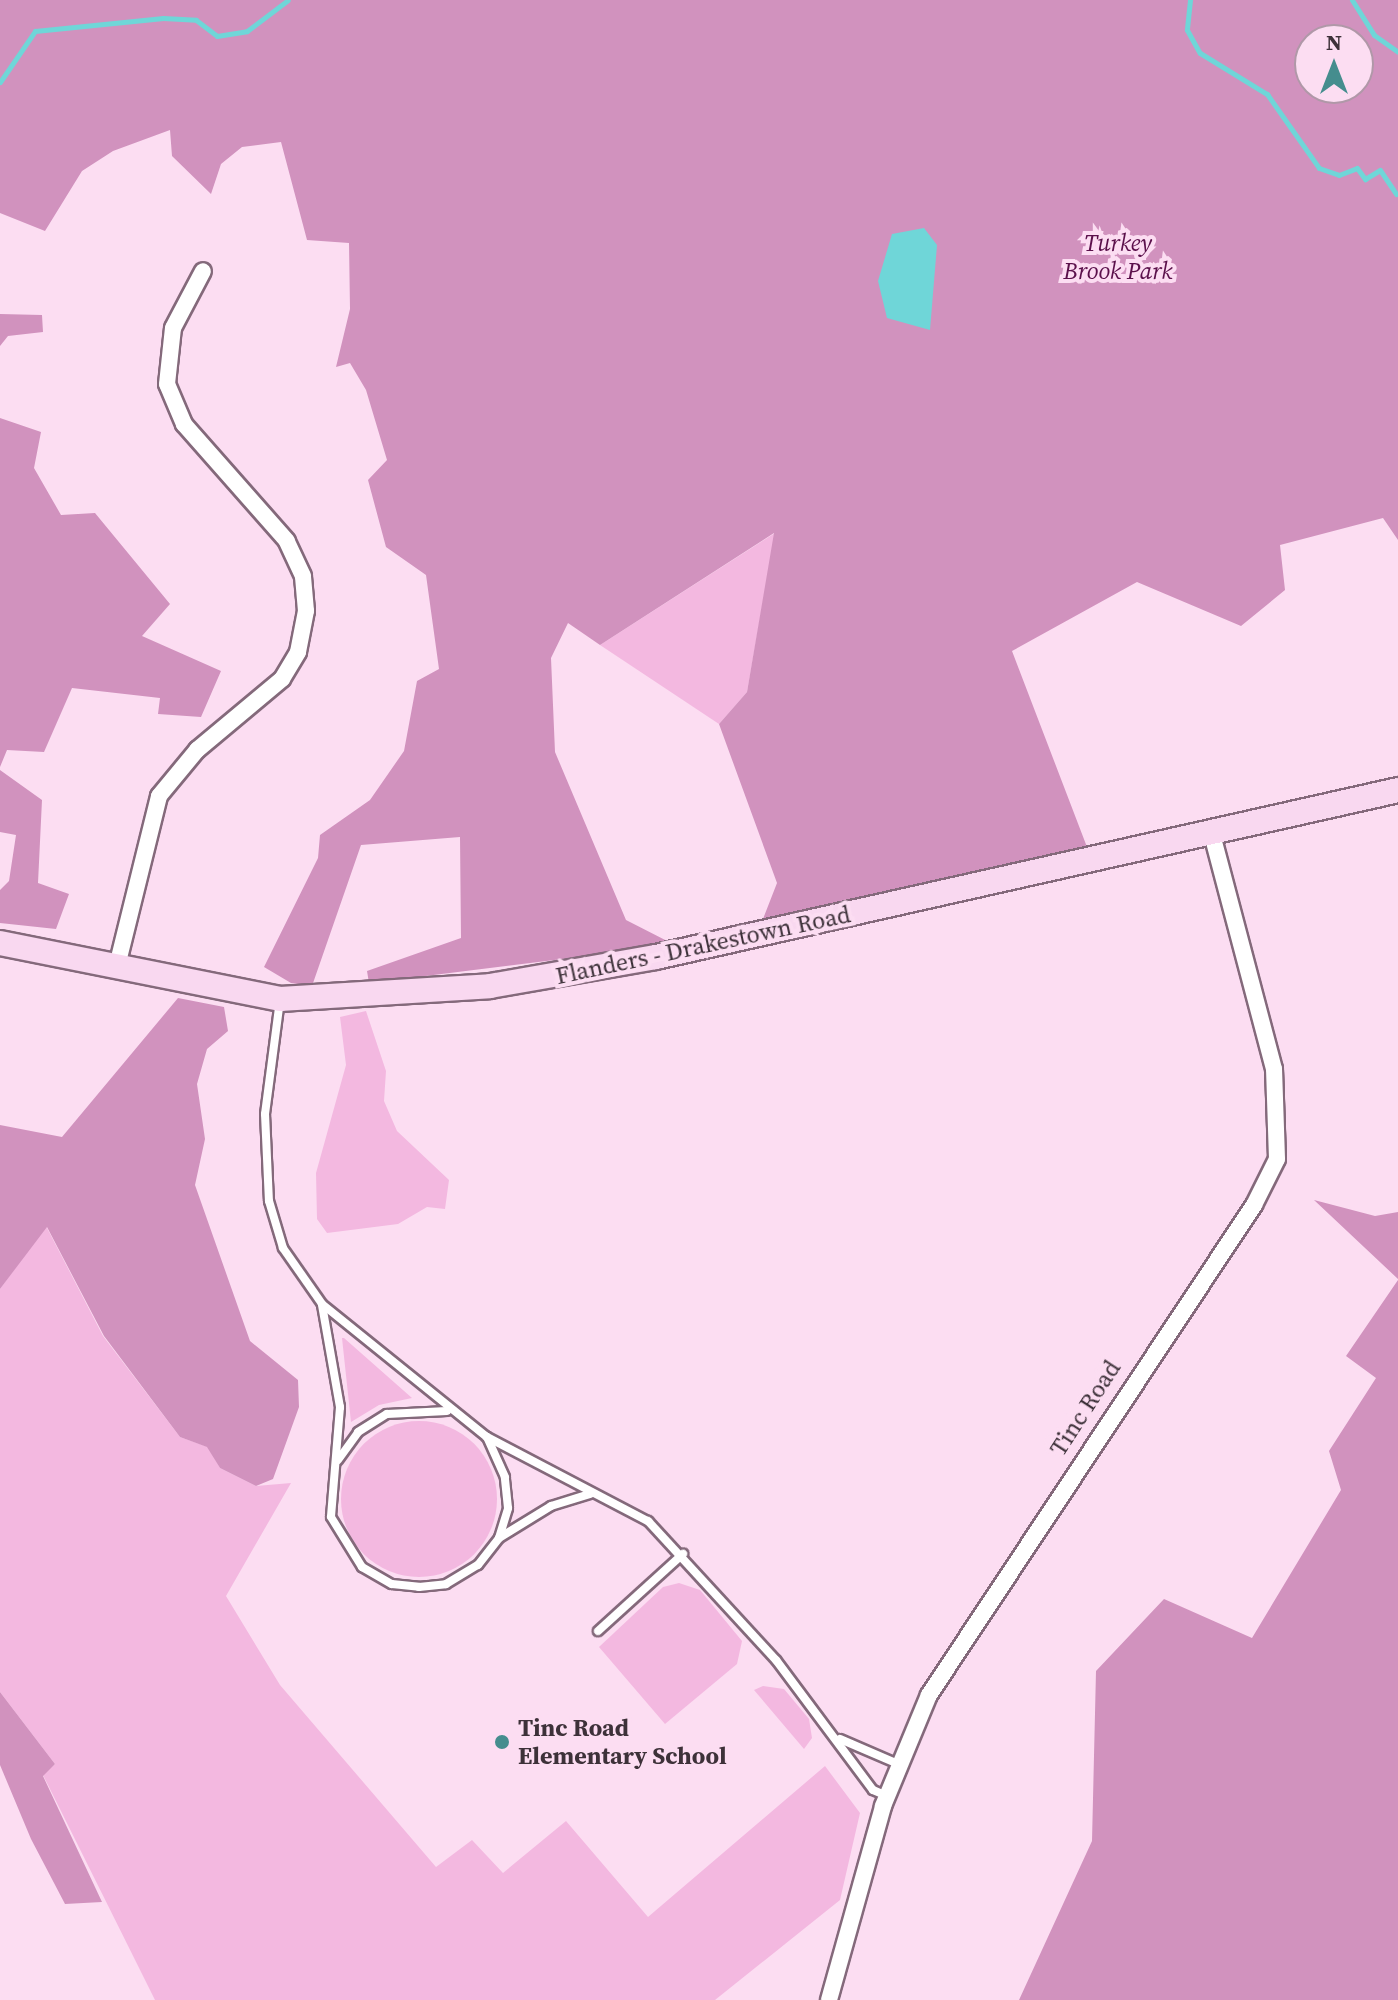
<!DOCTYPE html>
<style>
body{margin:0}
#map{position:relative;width:1398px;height:2000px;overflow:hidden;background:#fcddf2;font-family:"Source Serif 4",serif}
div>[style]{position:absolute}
.green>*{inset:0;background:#f3b8e0}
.round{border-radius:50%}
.forest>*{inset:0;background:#d192be}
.water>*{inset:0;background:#6fd6d8}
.stream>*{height:5px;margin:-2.5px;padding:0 2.5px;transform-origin:2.5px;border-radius:2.5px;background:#6fd6d8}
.roads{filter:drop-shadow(2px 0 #84697b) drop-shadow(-2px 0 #84697b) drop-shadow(0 2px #84697b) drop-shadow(0 -2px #84697b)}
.lane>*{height:8px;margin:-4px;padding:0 4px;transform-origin:4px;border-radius:4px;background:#fff}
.street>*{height:16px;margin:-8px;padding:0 8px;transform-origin:8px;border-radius:8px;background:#fff}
.secondary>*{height:24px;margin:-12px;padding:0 12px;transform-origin:12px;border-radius:12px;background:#f9d8f0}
.dots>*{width:22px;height:22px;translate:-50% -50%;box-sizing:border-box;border:4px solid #fcddf2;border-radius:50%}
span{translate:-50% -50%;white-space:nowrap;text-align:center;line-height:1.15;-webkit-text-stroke:8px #fcddf2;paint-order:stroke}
.park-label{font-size:24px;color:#5b104b;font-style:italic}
.street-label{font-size:24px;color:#3d3139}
.poi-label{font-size:24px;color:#3d3139;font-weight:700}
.left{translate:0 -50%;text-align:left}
.north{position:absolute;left:1294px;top:24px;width:80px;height:80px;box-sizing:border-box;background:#fcddf2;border:2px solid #b098a8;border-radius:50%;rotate:0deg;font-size:22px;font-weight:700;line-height:32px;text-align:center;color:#3d3139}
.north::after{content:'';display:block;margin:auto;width:28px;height:36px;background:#458d8e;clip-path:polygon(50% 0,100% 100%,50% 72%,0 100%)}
</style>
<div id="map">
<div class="green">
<i style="clip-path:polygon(775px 533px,747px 692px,719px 724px,600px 645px)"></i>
<i style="clip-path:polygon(366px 1011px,386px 1071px,384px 1101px,397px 1131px,449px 1180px,445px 1209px,427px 1207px,398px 1224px,327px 1233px,317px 1219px,316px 1173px,346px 1065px,340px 1017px)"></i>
<i style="clip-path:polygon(46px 1226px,103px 1336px,180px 1437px,208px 1447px,220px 1468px,256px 1486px,291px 1483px,226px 1596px,280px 1685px,436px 1867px,472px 1840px,503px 1873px,566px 1821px,648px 1917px,825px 1766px,860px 1813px,840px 1900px,715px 2000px,155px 2000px,43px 1775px,55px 1764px,0 1692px,0 1289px)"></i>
<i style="clip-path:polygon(342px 1338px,344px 1338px,412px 1398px,379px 1405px,351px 1422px)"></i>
<i class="round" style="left:341px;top:1421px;width:156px;height:156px"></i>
<i style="clip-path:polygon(679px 1583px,700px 1590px,742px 1641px,737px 1664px,665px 1724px,599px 1647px,663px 1587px)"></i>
<i style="clip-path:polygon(763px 1686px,784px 1689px,809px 1719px,812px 1738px,804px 1749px,754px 1690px)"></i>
</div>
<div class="forest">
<i style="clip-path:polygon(evenodd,0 0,1398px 0,1398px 540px,1383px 518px,1280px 545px,1285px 590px,1241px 626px,1137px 582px,1012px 651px,1087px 847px,761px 924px,777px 883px,719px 724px,747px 692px,774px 533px,600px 645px,568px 623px,551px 658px,555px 752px,626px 920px,675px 945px,369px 983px,367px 971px,461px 938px,460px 837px,361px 845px,312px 986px,291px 983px,264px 967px,318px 858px,320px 835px,370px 800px,404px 751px,417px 681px,439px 669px,426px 575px,386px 547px,368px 480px,387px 460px,366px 390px,350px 363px,336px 367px,350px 309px,349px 243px,307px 240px,281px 142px,242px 147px,221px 164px,211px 194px,172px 156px,170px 130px,113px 151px,82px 171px,45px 231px,0 213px,0 0,1310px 40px,1358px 40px,1358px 88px,1310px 88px,1310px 40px)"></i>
<i style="clip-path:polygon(0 314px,42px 315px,43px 332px,8px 336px,0 346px)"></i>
<i style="clip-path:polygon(0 418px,41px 432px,34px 468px,61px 515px,95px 513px,170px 604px,142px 636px,221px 671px,201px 717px,158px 714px,160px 698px,72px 688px,44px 752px,7px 750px,0 767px)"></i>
<i style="clip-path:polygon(0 770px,42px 800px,38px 883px,69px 894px,56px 929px,0 923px,0 890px,9px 881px,16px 835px,0 832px)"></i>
<i style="clip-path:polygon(178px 998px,224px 1007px,228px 1031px,207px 1049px,197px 1084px,205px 1139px,195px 1185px,250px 1341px,298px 1380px,299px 1407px,273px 1479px,256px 1486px,220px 1468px,207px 1447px,180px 1437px,104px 1336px,47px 1227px,0 1289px,0 1125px,62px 1137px)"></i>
<i style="clip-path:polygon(1314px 1200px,1375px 1216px,1398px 1212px,1398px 1279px)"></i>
<i style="clip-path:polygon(1398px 1280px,1398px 2000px,1019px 2000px,1092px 1841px,1096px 1671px,1164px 1599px,1252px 1638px,1341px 1490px,1329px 1451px,1376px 1378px,1346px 1356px)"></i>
<i style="clip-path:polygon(0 1692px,55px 1764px,43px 1776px,102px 1902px,65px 1904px,31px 1839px,0 1765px)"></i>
</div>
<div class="water">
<i style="clip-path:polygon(924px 228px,937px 245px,930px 330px,887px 318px,878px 281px,892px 234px)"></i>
</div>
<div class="stream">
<i style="left:1190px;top:0;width:30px;rotate:96deg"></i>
<i style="left:1187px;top:30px;width:26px;rotate:61deg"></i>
<i style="left:1200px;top:53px;width:79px;rotate:31.5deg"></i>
<i style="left:1267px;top:94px;width:90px;rotate:54.9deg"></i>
<i style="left:1319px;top:168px;width:21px;rotate:19deg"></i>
<i style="left:1339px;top:175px;width:19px;rotate:-21deg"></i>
<i style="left:1357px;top:168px;width:14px;rotate:54deg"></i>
<i style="left:1365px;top:179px;width:17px;rotate:-31deg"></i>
<i style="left:1380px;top:170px;width:29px;rotate:56deg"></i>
<i style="left:1352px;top:0;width:41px;rotate:57.8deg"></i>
<i style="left:1374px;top:35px;width:29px;rotate:35deg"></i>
<i style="left:0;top:82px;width:62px;rotate:-55.5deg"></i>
<i style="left:35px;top:31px;width:129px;rotate:-5.8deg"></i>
<i style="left:163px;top:18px;width:33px;rotate:3deg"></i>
<i style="left:196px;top:20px;width:26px;rotate:37deg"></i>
<i style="left:217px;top:36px;width:30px;rotate:-9deg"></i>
<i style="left:247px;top:31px;width:51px;rotate:-37.1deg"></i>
</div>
<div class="roads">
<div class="lane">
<i style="left:280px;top:1000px;width:115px;rotate:97.5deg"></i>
<i style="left:265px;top:1114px;width:87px;rotate:87.4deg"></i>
<i style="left:269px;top:1201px;width:49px;rotate:73.4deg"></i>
<i style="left:283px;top:1248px;width:68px;rotate:55.1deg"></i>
<i style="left:322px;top:1304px;width:212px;rotate:38.9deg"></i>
<i style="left:487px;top:1437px;width:182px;rotate:27.6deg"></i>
<i style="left:648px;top:1521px;width:189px;rotate:47.4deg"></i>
<i style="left:776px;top:1660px;width:162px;rotate:53.3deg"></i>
<i style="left:873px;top:1790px;width:15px;rotate:23deg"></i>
<i style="left:322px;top:1305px;width:104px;rotate:80deg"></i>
<i style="left:340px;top:1407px;width:110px;rotate:94.7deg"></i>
<i style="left:331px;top:1517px;width:59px;rotate:58.2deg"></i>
<i style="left:362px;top:1567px;width:34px;rotate:30deg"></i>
<i style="left:392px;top:1584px;width:27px;rotate:6deg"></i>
<i style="left:419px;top:1587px;width:27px;rotate:-6deg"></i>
<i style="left:446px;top:1584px;width:37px;rotate:-31deg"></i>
<i style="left:478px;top:1565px;width:34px;rotate:-52deg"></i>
<i style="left:499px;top:1538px;width:31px;rotate:-73deg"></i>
<i style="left:508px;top:1508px;width:31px;rotate:-96deg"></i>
<i style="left:505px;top:1477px;width:44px;rotate:-114.2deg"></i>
<i style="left:338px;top:1460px;width:34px;rotate:-54deg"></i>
<i style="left:358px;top:1432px;width:34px;rotate:-32deg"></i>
<i style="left:387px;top:1414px;width:60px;rotate:-2.9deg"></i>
<i style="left:499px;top:1538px;width:61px;rotate:-31.6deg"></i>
<i style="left:551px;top:1506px;width:41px;rotate:-17.1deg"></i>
<i style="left:598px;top:1631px;width:115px;rotate:-42.2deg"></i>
<i style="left:840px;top:1739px;width:63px;rotate:23.3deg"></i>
</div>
<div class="street">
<i style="left:117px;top:966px;width:175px;rotate:-76.1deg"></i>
<i style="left:159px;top:796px;width:60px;rotate:-50.4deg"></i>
<i style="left:197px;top:750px;width:111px;rotate:-39.9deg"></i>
<i style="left:282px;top:679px;width:31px;rotate:-59deg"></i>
<i style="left:298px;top:652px;width:42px;rotate:-79deg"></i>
<i style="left:306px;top:611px;width:35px;rotate:-95deg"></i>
<i style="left:303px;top:576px;width:38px;rotate:-115deg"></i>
<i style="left:287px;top:541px;width:156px;rotate:-131.4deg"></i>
<i style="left:184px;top:424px;width:43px;rotate:-113deg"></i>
<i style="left:167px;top:384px;width:56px;rotate:-83.9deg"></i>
<i style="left:173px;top:328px;width:64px;rotate:-62.2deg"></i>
<i style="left:829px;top:2000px;width:201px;rotate:-74.4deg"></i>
<i style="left:883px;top:1806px;width:120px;rotate:-67.5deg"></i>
<i style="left:929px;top:1695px;width:588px;rotate:-56.45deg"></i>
<i style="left:1254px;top:1205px;width:51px;rotate:-63.4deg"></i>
<i style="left:1277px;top:1159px;width:90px;rotate:-91.9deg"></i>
<i style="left:1274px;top:1069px;width:243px;rotate:-104.8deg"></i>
</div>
<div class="secondary">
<i style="left:0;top:943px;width:286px;rotate:11.3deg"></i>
<i style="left:280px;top:999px;width:210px;rotate:-3.5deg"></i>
<i style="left:490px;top:986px;width:169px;rotate:-9.9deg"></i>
<i style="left:656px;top:957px;width:761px;rotate:-12.68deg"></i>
</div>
</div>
<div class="dots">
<i style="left:502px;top:1742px;background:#458d8e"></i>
</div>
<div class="park-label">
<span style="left:1118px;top:257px">Turkey<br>Brook Park</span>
</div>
<div class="street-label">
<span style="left:703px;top:945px;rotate:-12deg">Flanders - Drakestown Road</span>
<span style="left:1085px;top:1408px;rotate:-57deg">Tinc Road</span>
</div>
<div class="poi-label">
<span class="left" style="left:518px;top:1742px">Tinc Road<br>Elementary School</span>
</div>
<div class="north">N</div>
</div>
